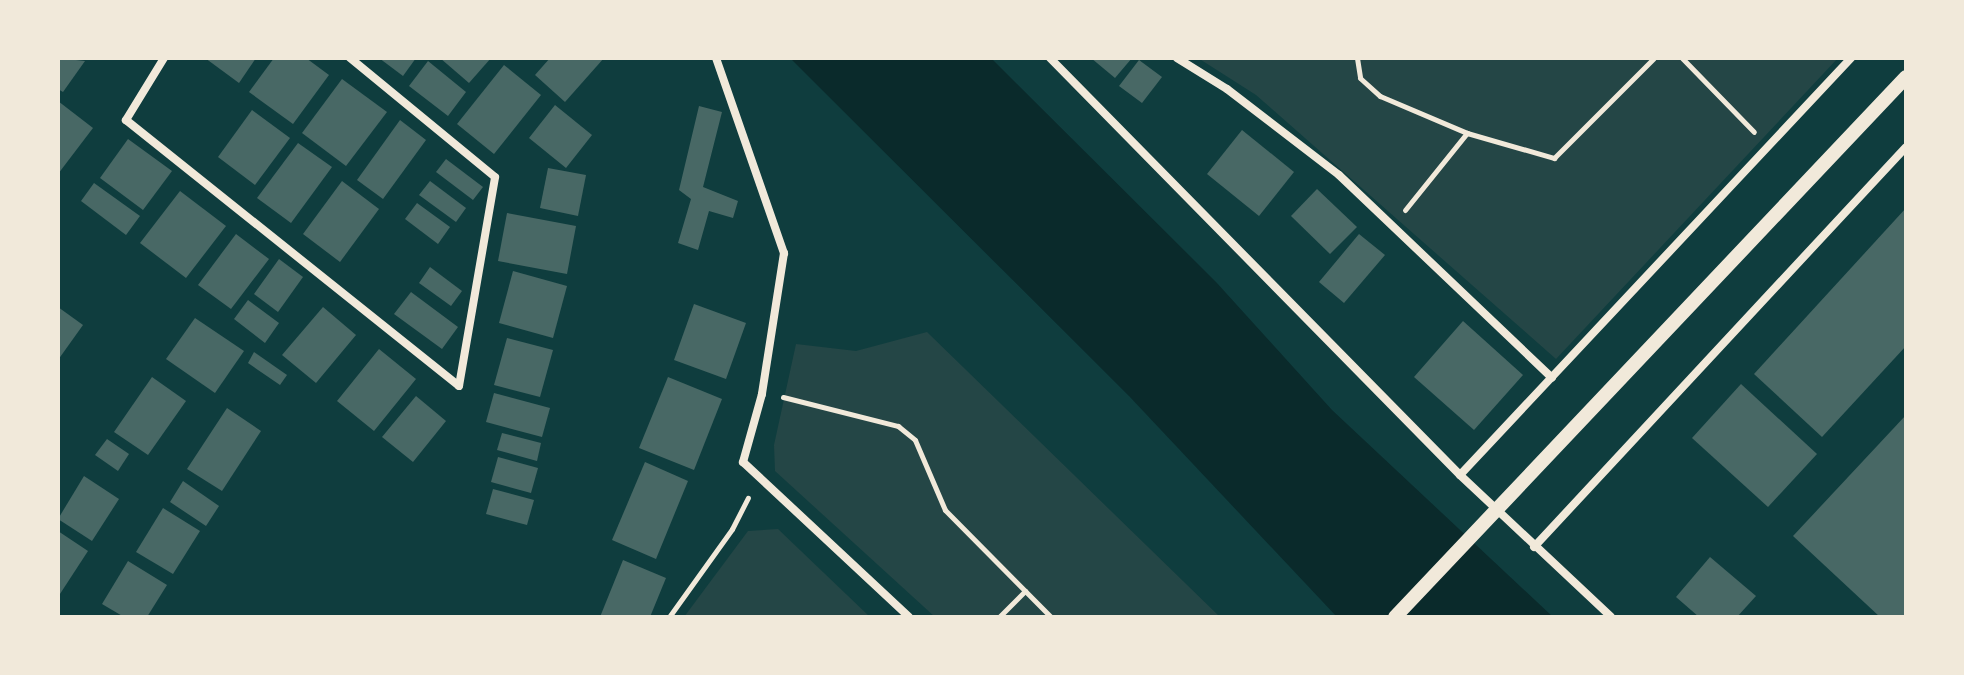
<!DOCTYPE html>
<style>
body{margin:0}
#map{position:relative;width:1964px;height:675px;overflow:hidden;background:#0f3d3e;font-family:Karla,sans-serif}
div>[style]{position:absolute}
.green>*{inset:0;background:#244646}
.water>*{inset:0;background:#0a2a2b}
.building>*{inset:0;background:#486865}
.path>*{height:5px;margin:-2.5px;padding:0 2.5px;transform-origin:2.5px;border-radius:2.5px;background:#f1e9da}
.minor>*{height:8px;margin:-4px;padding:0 4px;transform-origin:4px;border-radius:4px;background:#f1e9da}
.tertiary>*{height:14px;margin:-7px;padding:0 7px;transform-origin:7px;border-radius:7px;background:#f1e9da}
span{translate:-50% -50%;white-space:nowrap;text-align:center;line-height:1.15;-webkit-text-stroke:6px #f1e9da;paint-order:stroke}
.frame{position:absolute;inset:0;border:60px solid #f1e9da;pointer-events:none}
</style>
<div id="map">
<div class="green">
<i style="clip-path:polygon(1198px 58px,1838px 58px,1556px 359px,1256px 95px)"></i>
<i style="clip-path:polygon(927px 332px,1220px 617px,935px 617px,775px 471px,774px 445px,796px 344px,856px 351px)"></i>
<i style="clip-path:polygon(778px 529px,870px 617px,684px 617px,748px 531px)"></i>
</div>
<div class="water">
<i style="clip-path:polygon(790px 58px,991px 58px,1216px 282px,1332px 410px,1553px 617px,1337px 617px,1129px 396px)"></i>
</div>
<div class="building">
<i style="clip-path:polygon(58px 58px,85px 61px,63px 92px,58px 89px)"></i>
<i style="clip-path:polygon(205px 58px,256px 58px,239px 83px)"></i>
<i style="clip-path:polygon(274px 58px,306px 58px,329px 75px,293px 124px,249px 92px)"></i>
<i style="clip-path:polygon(379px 58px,416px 58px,403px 76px)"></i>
<i style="clip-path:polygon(440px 58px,491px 58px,469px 83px)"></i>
<i style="clip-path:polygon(550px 58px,604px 58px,565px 102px,535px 75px)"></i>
<i style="clip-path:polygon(1091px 58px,1132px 58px,1115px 78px)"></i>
<i style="clip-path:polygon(1139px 60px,1162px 77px,1142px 103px,1119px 86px)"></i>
<i style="clip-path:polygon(428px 61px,466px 92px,448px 116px,409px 86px)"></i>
<i style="clip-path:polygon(504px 65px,541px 95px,494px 154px,457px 124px)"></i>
<i style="clip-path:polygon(342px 79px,387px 112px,346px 166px,302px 133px)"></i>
<i style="clip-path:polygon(58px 101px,93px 128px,58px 174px)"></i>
<i style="clip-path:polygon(555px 105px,592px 135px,566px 168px,529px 138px)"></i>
<i style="clip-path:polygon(699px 106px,722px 112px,703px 187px,738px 201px,733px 218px,709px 211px,698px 250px,678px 243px,691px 199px,679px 190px)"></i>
<i style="clip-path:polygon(252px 110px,290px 138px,255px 185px,218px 157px)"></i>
<i style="clip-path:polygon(400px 120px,426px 140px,383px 199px,357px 180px)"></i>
<i style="clip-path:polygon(1242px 130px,1294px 172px,1259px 216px,1207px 174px)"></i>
<i style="clip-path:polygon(128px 139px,172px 171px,143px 210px,100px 178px)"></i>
<i style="clip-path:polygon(298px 143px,332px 167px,291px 223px,257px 198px)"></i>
<i style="clip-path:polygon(446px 159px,483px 187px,473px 200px,436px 172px)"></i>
<i style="clip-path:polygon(548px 168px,586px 175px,578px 216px,540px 208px)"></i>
<i style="clip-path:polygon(342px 181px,379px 209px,340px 262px,303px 234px)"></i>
<i style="clip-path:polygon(430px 181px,466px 208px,456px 222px,419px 195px)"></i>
<i style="clip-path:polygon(94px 183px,140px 216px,126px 235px,81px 201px)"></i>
<i style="clip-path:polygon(1317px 189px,1357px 227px,1330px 254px,1291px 216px)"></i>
<i style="clip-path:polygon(180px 191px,226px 226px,186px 278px,140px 243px)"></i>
<i style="clip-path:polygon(417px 203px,450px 227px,438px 244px,405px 219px)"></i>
<i style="clip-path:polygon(1906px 208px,1906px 346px,1822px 437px,1754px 374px)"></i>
<i style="clip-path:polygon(507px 213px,576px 226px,567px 274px,498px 261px)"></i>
<i style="clip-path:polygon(236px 234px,269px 259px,231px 309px,198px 285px)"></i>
<i style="clip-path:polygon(1359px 234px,1385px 255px,1344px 303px,1319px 282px)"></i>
<i style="clip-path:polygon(279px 259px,303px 277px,278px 312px,254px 294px)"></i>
<i style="clip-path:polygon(430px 267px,462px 291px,451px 306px,419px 283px)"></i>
<i style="clip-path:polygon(513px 271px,567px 286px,553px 338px,499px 323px)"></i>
<i style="clip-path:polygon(411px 292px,458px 327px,442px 349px,394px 314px)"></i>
<i style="clip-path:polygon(248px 300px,279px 323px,265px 343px,234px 319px)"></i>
<i style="clip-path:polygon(694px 304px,746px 323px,726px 379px,674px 360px)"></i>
<i style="clip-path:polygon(58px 307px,83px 325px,58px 360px)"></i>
<i style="clip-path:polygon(323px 307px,356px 335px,316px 383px,282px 355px)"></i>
<i style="clip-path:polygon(195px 318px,244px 351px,215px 393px,166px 359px)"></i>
<i style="clip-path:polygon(1463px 321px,1523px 375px,1474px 430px,1414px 377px)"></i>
<i style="clip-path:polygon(507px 338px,553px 350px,540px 397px,494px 385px)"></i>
<i style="clip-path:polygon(379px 349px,416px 379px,374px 431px,337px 401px)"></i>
<i style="clip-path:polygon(254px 352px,287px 375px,280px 385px,248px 363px)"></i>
<i style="clip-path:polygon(152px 377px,186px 401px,148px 455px,114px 432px)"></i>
<i style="clip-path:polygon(668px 377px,722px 399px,694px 470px,639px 448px)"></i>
<i style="clip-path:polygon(1741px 384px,1817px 454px,1768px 507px,1692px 438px)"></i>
<i style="clip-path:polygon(494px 393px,550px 408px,542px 437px,486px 422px)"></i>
<i style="clip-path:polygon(416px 396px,446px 421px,413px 462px,382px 437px)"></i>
<i style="clip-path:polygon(227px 408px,261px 431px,222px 491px,187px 469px)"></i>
<i style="clip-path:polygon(1906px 415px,1906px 617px,1880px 617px,1793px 536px)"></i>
<i style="clip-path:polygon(502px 433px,541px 443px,537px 461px,497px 450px)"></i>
<i style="clip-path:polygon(107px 439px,129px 454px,118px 471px,95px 455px)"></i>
<i style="clip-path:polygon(498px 457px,538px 468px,531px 493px,491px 482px)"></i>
<i style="clip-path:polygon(645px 462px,688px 481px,656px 559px,612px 540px)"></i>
<i style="clip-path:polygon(84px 476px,119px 499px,92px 541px,58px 519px)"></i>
<i style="clip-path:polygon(183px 481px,219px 506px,206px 526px,170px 502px)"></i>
<i style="clip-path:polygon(493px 489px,534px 500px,527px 525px,486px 514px)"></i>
<i style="clip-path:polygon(163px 508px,200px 531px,173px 574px,136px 552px)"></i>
<i style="clip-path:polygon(58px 531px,88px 551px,58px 597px)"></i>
<i style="clip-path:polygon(1710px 557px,1756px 596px,1737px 617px,1699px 617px,1676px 597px)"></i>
<i style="clip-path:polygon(623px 560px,666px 578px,650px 617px,600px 617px)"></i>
<i style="clip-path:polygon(128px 561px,167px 585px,147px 617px,124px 617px,102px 604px)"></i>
</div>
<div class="path">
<i style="left:1357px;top:58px;width:20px;rotate:81deg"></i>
<i style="left:1360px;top:78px;width:27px;rotate:42deg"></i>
<i style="left:1380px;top:96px;width:95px;rotate:23deg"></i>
<i style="left:1467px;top:133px;width:91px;rotate:16deg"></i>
<i style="left:1554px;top:158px;width:141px;rotate:-45deg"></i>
<i style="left:1682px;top:58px;width:103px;rotate:45.8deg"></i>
<i style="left:1405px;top:210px;width:99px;rotate:-51.2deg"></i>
<i style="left:783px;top:397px;width:119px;rotate:14.2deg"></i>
<i style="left:898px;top:426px;width:22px;rotate:39deg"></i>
<i style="left:915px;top:440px;width:76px;rotate:66.8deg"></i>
<i style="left:945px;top:510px;width:151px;rotate:45.3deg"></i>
<i style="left:669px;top:617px;width:108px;rotate:-54.4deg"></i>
<i style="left:732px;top:529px;width:35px;rotate:-63deg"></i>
<i style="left:999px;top:617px;width:37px;rotate:-45deg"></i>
</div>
<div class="minor">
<i style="left:164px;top:58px;width:73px;rotate:121.5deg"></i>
<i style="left:126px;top:120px;width:426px;rotate:38.6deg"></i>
<i style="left:459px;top:386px;width:212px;rotate:-80.2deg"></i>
<i style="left:495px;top:177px;width:188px;rotate:-140.6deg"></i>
<i style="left:716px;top:58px;width:207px;rotate:70.8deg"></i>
<i style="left:784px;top:253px;width:143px;rotate:98.9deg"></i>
<i style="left:762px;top:394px;width:71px;rotate:105.6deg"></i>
<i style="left:743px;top:462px;width:227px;rotate:43deg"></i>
<i style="left:1050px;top:58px;width:585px;rotate:45.48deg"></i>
<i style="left:1460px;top:475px;width:207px;rotate:43.2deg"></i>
<i style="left:1177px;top:58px;width:59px;rotate:31.8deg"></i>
<i style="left:1227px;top:89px;width:141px;rotate:37.5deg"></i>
<i style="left:1339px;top:175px;width:294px;rotate:43.6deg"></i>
<i style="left:1460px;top:475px;width:572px;rotate:-46.84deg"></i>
<i style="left:1534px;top:547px;width:546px;rotate:-47.08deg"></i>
</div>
<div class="tertiary">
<i style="left:1395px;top:617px;width:743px;rotate:-46.58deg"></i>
</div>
<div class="frame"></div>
</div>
